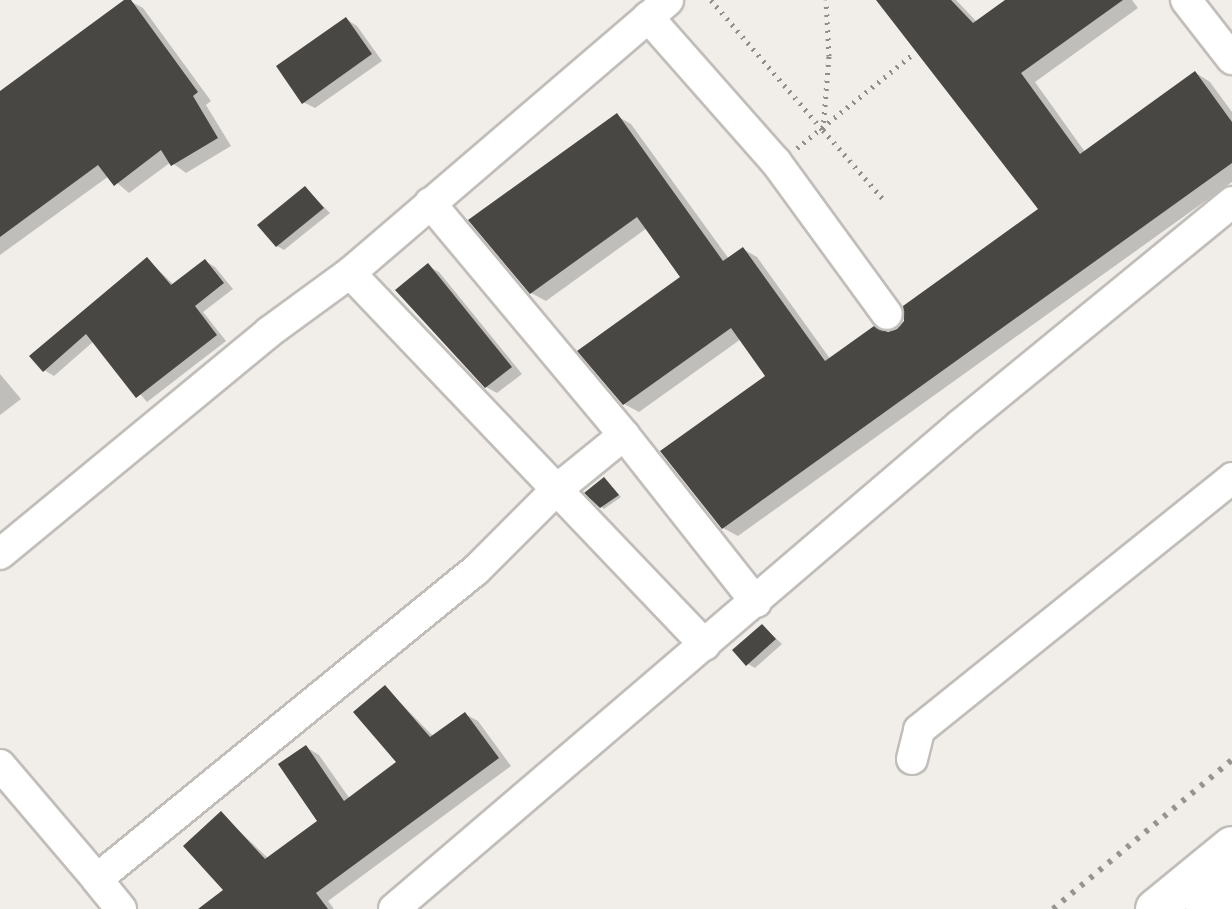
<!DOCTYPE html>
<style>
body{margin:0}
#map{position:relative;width:1232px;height:909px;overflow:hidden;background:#f1eeea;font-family:"Archivo Narrow",sans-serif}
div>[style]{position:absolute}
.shadow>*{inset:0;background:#0003}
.building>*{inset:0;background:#494743}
.path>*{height:5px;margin-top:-2.5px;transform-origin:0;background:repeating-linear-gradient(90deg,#908e8b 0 2px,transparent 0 8px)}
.roads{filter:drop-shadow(2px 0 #c1beba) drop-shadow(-2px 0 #c1beba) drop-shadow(0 2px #c1beba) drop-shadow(0 -2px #c1beba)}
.minor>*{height:30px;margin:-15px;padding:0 15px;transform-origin:15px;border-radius:15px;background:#fff}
.major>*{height:38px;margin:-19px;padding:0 19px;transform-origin:19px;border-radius:19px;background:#fff}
.rail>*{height:6px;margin-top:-3px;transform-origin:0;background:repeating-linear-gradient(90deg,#959390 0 4px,transparent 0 12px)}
span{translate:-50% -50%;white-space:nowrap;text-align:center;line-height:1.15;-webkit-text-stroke:8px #f1eeea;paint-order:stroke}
</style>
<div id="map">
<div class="shadow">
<i style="clip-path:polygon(128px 0,143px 8px,211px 101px,206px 105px,231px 146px,186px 173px,171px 162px,129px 193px,109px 176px,0 255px,0 93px)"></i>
<i style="clip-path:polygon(877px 0,956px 0,977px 22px,1008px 0,1132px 0,1138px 8px,1035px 82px,1085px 152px,1196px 73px,1210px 82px,1232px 112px,1232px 182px,738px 536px,723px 528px,768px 376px,741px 339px,639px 412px,624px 404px,683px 277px,647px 228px,546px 301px,531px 293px,617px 116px,631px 124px,729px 259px,743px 249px,757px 257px,831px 360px,898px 331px,1040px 209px)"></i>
<i style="clip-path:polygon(346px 19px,357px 26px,382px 61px,315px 108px,303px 102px)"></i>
<i style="clip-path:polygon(305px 188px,330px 213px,284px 250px,277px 246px)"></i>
<i style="clip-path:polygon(147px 259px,174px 285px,205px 261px,215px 267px,233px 289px,203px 312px,226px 341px,147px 402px,94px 341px,54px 376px,44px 370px)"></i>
<i style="clip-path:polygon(428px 266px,439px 272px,522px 374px,497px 393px,486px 387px)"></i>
<i style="clip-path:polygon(0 374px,21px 399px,0 415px)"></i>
<i style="clip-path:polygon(607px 481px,621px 497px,604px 509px,601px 507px)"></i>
<i style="clip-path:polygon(763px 626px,782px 644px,755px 668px,748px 664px)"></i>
<i style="clip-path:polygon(385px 687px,434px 737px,465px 714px,478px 721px,511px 766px,328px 901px,334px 909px,201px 909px,226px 890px,221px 814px,269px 859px,319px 822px,306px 747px,319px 755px,350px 799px,399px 763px)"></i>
</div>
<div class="building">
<i style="clip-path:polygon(124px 0,131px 0,198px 92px,193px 96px,218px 138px,171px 166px,161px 150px,114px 186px,98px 165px,0 237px,0 91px)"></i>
<i style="clip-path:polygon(876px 0,951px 0,973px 23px,1005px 0,1123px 0,1021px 73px,1080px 154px,1195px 71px,1232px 122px,1232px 163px,722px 529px,660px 451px,765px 376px,731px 328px,623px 405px,577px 351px,680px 277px,637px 217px,530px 294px,468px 220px,617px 113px,723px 261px,743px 247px,825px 361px,874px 326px,888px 332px,897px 329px,904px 321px,903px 306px,1038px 209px)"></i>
<i style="clip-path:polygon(346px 17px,372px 54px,302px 104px,276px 66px)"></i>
<i style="clip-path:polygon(305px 186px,324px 208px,276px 247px,257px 225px)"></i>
<i style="clip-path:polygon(147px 257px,171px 285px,205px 259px,224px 283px,195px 306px,217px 335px,136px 398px,86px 334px,43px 372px,29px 356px)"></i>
<i style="clip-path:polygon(428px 263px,512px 367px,485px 388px,395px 290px)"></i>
<i style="clip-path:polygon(604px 477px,619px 495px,600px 508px,584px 493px)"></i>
<i style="clip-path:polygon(762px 624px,776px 639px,746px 666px,732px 650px)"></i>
<i style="clip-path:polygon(385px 685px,430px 737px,465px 712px,499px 758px,316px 893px,328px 909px,198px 909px,223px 890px,183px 846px,221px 811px,265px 859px,317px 821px,278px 764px,306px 745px,344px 801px,396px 762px,353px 712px)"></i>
</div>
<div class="path">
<i style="left:711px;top:0;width:172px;rotate:49.3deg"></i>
<i style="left:823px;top:130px;width:74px;rotate:-85.4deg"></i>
<i style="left:829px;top:56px;width:56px;rotate:-93.1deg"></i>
<i style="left:823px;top:130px;width:91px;rotate:49deg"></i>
<i style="left:797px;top:148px;width:149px;rotate:-39deg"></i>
</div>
<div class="roads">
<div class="minor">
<i style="left:1186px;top:0;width:75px;rotate:52.1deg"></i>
<i style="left:648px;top:17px;width:193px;rotate:48.6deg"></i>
<i style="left:776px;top:162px;width:188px;rotate:53.9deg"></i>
<i style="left:430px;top:203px;width:302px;rotate:50.1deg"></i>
<i style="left:624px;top:435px;width:213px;rotate:51.7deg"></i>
<i style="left:350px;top:273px;width:514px;rotate:46.34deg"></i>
<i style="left:0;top:554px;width:349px;rotate:-39.5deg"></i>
<i style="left:269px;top:332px;width:100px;rotate:-36.1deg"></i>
<i style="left:350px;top:273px;width:419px;rotate:-40.6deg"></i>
<i style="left:912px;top:759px;width:30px;rotate:-76deg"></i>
<i style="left:919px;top:730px;width:402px;rotate:-38.8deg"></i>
<i style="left:0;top:765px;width:150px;rotate:49.6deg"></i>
<i style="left:121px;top:909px;width:38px;rotate:-129deg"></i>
<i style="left:97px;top:879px;width:488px;rotate:-39.2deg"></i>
<i style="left:475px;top:571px;width:113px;rotate:-45deg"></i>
<i style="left:555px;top:491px;width:89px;rotate:-39.1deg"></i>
<i style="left:394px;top:909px;width:745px;rotate:-40.53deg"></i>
<i style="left:960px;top:425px;width:352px;rotate:-39.3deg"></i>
</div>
<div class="major">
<i style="left:1155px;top:909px;width:99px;rotate:-39.3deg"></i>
<i style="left:1205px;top:909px;width:35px;rotate:-39deg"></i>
</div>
</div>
<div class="rail">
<i style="left:1053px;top:909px;width:233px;rotate:-39.8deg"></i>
</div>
</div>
